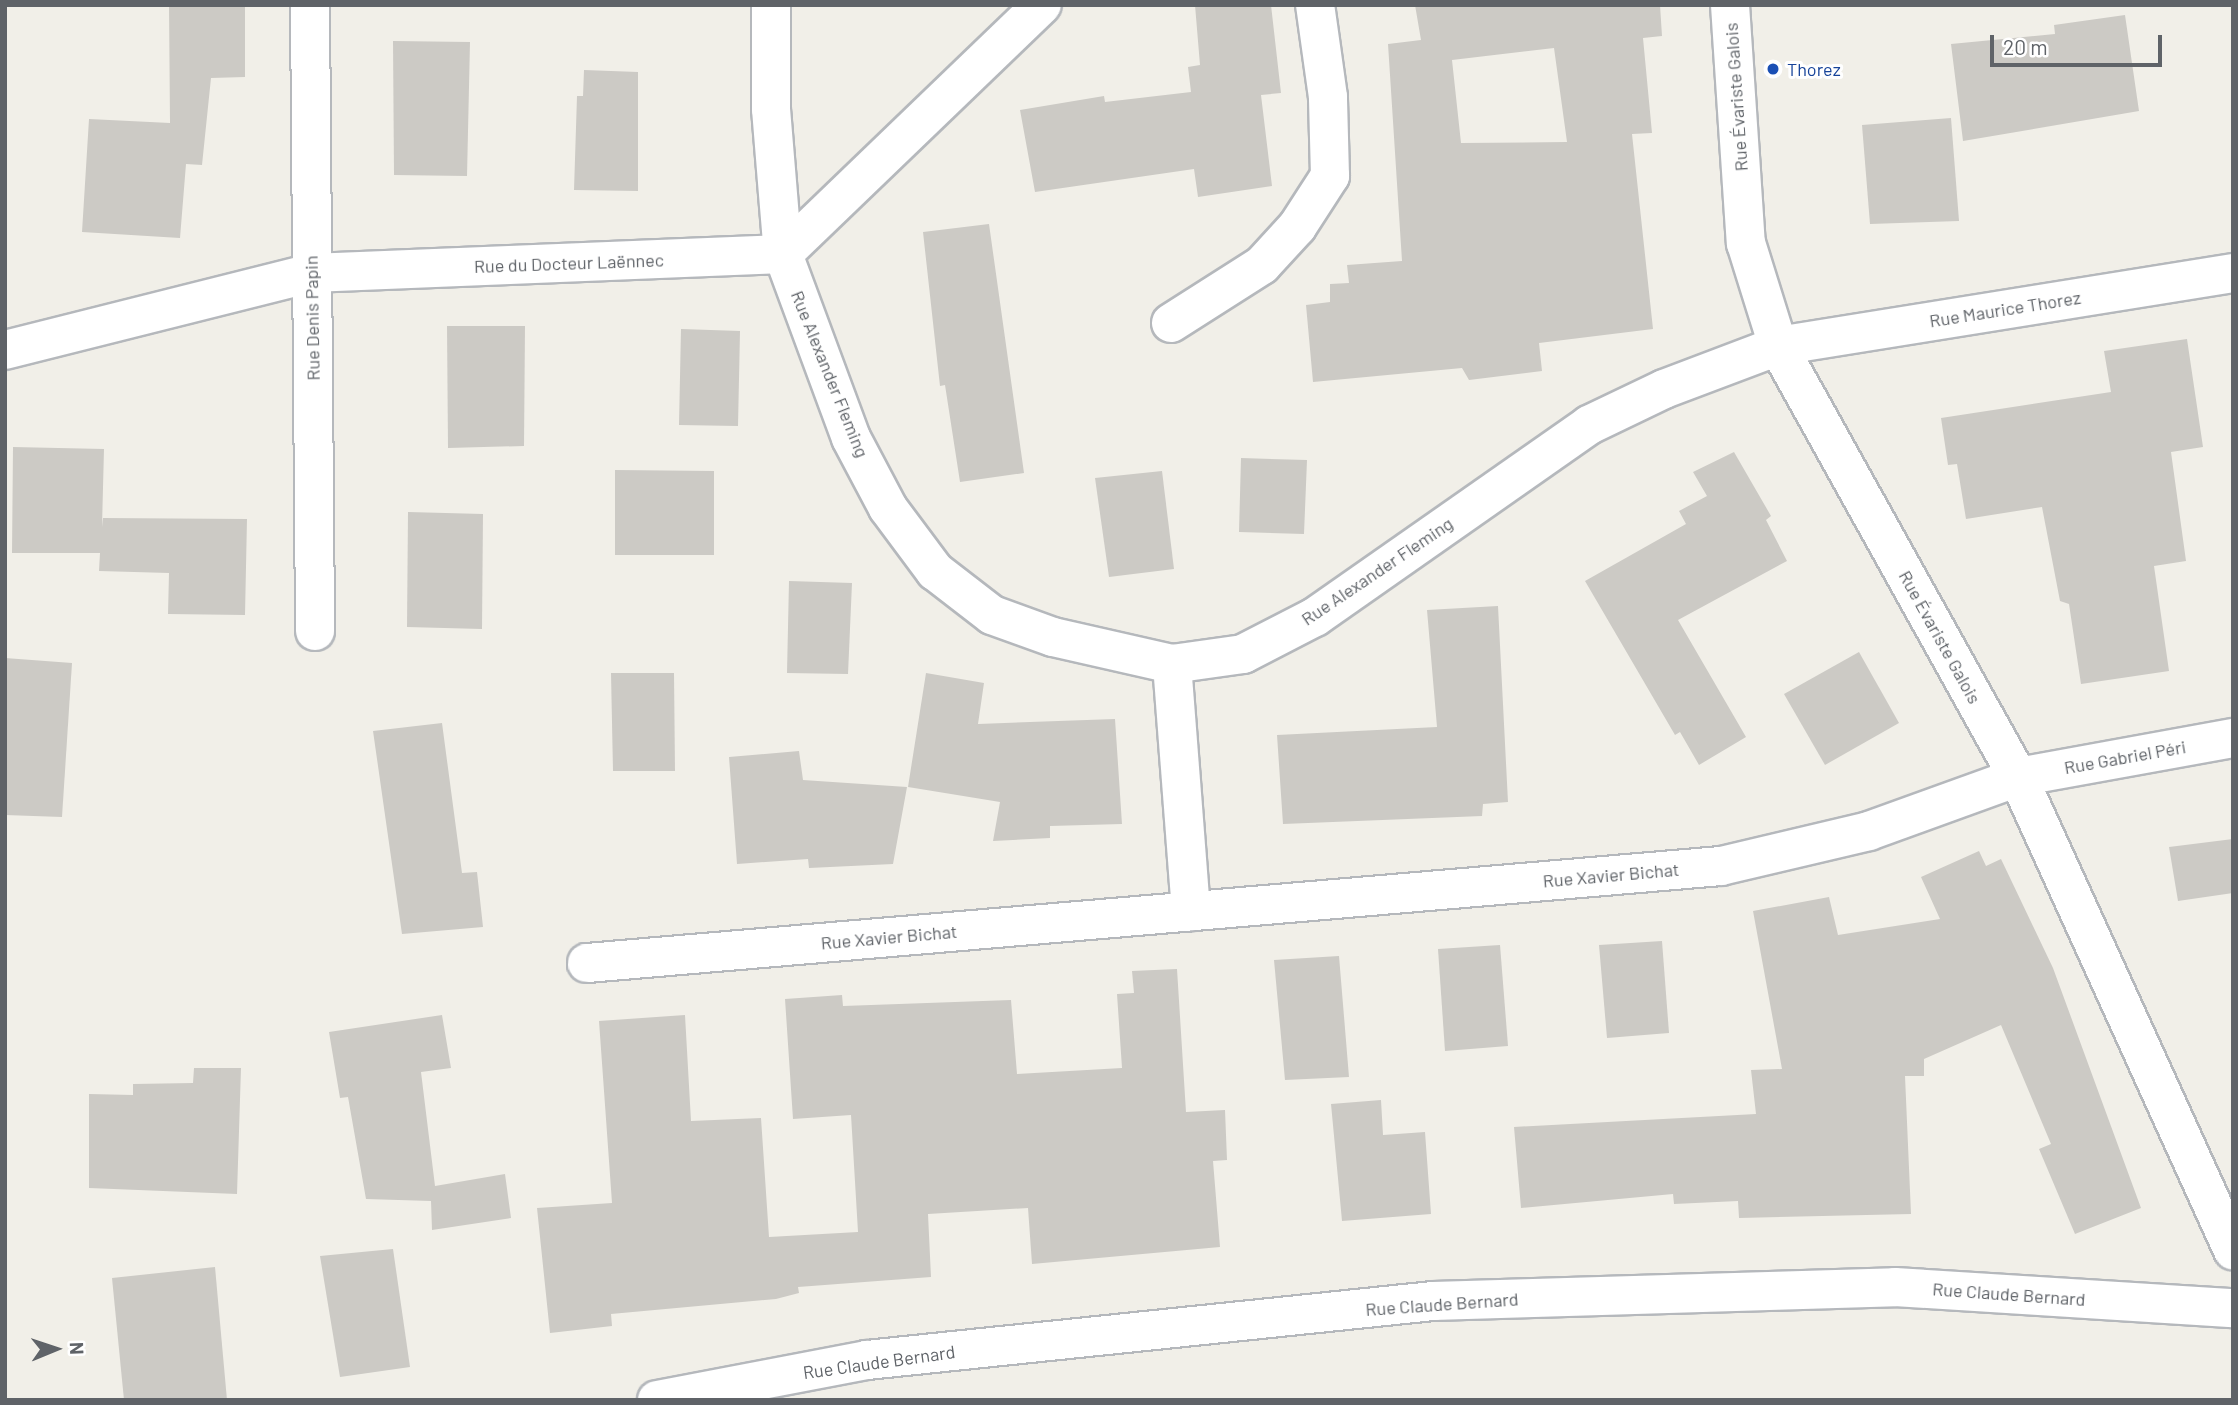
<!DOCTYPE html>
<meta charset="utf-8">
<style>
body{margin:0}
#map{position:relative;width:2238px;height:1405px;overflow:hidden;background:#f1efe8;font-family:Barlow,sans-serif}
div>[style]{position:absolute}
.building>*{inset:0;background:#cccac5}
.roads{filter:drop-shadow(2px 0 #b5b8bc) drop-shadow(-2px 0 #b5b8bc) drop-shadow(0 2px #b5b8bc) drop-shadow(0 -2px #b5b8bc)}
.minor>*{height:38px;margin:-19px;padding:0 19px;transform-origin:19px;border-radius:19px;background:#fff}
.dots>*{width:19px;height:19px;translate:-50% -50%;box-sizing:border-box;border:4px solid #fff;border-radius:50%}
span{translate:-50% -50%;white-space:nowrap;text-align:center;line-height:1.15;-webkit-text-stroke:6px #fff;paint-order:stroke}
.transit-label{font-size:18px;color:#164399}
.left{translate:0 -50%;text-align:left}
.street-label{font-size:18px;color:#5f6368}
.frame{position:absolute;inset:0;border:7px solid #5f6368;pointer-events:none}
.north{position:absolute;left:21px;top:1314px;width:70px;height:70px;-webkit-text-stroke:5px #fff;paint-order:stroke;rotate:88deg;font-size:19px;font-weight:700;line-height:28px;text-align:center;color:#5f6368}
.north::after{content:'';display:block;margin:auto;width:24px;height:32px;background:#5f6368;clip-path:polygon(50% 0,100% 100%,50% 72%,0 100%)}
.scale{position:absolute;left:1990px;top:35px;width:172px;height:32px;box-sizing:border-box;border:4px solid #5f6368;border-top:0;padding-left:9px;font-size:21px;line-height:24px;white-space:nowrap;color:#5f6368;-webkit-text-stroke:5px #fff;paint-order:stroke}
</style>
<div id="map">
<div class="building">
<i style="clip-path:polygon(169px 5px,245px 5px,245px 77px,211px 78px,202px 165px,186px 164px,180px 238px,82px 232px,89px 119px,170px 123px)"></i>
<i style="clip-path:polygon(1195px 5px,1271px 5px,1281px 93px,1261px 95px,1272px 186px,1198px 197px,1194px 169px,1035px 192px,1020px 110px,1104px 96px,1105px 102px,1191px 92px,1188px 67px,1200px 65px)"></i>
<i style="clip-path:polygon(evenodd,1415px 5px,1660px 5px,1662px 36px,1643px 38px,1652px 133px,1632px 134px,1653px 329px,1539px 343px,1542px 371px,1469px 380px,1462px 368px,1313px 382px,1306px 305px,1330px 302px,1330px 284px,1349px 283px,1347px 265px,1402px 261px,1388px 44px,1421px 40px,1415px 5px,1554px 48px,1567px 142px,1461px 143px,1452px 60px,1554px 48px)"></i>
<i style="clip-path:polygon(2125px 15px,2139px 111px,1963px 141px,1951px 44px,2055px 34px,2054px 25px)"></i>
<i style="clip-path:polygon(393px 41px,470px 42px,467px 176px,394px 175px)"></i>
<i style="clip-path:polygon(584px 70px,638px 72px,638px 191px,574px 190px,577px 96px,583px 96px)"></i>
<i style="clip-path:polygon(1951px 118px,1959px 221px,1870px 224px,1862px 125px)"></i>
<i style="clip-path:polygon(989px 224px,1024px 473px,960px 482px,945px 385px,940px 386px,923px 232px)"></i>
<i style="clip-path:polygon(447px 326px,525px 326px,524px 446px,448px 448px)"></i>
<i style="clip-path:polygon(681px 329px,740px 331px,738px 426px,679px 425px)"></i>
<i style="clip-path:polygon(2187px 339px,2203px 447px,2171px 452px,2186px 561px,2154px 566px,2169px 671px,2081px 684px,2069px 604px,2060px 601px,2042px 507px,1966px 519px,1957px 464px,1948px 465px,1941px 418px,2111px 392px,2104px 351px)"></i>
<i style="clip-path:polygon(13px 447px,104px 449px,102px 527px,103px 518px,247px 519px,245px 615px,168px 614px,169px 573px,99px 571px,100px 553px,12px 553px)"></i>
<i style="clip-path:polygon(1734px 452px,1771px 516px,1766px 520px,1787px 561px,1678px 620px,1746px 737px,1699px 765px,1680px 732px,1675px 735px,1585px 581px,1686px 524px,1679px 511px,1707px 496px,1693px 472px)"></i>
<i style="clip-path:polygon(1241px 458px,1307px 460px,1304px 534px,1239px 532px)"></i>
<i style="clip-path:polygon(615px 470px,714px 471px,714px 555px,615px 555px)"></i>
<i style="clip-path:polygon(1162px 471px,1174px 569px,1109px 577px,1095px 478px)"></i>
<i style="clip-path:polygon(408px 512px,483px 514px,482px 629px,407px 627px)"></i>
<i style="clip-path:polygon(789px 581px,852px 583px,848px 674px,787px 673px)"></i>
<i style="clip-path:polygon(1498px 606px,1508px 802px,1483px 804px,1482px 816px,1283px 824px,1277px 735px,1437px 727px,1427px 610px)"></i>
<i style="clip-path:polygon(1859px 652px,1899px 723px,1825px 765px,1784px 694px)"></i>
<i style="clip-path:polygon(5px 658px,72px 663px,62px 817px,5px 815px)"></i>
<i style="clip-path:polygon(611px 673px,674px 673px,675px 771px,613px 771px)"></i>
<i style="clip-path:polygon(926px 673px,984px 683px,978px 724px,1115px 719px,1122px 824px,1050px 826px,1050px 838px,993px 841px,1000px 802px,908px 787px)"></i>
<i style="clip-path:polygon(442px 723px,462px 873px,477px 872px,483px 927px,402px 934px,373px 731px)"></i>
<i style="clip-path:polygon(799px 751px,803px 780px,907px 787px,893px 864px,809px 868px,808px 859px,737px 864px,729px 757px)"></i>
<i style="clip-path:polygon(2233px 839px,2233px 893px,2178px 901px,2169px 847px)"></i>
<i style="clip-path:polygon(1979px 851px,1986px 866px,2001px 859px,2053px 968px,2141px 1208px,2075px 1234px,2039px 1149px,2051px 1144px,2001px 1025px,1924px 1059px,1924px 1076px,1905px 1076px,1911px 1214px,1739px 1218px,1738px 1201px,1674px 1204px,1673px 1194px,1521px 1208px,1514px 1127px,1756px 1114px,1751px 1070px,1782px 1069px,1753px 911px,1829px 897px,1838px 935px,1940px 919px,1921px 877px)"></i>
<i style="clip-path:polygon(1662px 941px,1669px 1033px,1607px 1038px,1599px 945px)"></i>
<i style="clip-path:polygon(1500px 945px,1508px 1046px,1445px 1051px,1438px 949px)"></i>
<i style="clip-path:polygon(1339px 956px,1349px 1077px,1285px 1080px,1274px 960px)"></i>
<i style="clip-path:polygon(1177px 969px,1186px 1112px,1225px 1110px,1227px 1160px,1213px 1161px,1220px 1247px,1032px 1264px,1028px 1208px,928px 1214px,931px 1277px,798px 1287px,799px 1293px,776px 1299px,611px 1314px,612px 1326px,550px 1333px,537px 1208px,612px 1203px,599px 1021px,685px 1015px,691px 1121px,761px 1118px,769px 1237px,858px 1232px,851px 1115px,793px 1119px,785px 999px,842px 995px,843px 1006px,1011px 1000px,1017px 1074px,1122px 1068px,1117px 994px,1134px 993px,1132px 971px)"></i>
<i style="clip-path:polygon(442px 1015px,451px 1068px,421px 1072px,435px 1186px,505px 1174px,511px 1218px,432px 1230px,431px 1201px,366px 1199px,348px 1097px,340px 1098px,329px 1032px)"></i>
<i style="clip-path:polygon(194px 1068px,241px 1068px,237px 1194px,89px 1188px,89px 1094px,133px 1095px,133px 1084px,193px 1083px)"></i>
<i style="clip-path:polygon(1381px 1100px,1383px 1135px,1425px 1132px,1431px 1214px,1342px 1221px,1331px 1104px)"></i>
<i style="clip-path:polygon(393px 1249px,410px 1367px,340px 1377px,320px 1256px)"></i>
<i style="clip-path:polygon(215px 1267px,227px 1400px,124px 1400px,112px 1278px)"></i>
</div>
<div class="roads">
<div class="minor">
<i style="left:310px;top:5px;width:626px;rotate:89.54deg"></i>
<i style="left:771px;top:5px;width:104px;rotate:90deg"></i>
<i style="left:771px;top:109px;width:145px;rotate:85.3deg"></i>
<i style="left:783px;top:254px;width:196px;rotate:69.7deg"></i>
<i style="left:851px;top:438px;width:79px;rotate:62.1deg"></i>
<i style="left:888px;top:508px;width:79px;rotate:53.3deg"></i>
<i style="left:935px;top:571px;width:72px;rotate:37.7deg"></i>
<i style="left:992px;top:615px;width:65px;rotate:19.8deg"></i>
<i style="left:1053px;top:637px;width:122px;rotate:12.8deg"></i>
<i style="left:1172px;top:664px;width:72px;rotate:-8deg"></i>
<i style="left:1243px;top:654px;width:81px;rotate:-27.2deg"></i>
<i style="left:1315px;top:617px;width:335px;rotate:-35deg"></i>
<i style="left:1589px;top:425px;width:83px;rotate:-25.6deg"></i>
<i style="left:1664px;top:389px;width:122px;rotate:-20.7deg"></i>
<i style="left:1778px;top:346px;width:461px;rotate:-9.1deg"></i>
<i style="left:1730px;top:5px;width:239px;rotate:86.2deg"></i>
<i style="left:1746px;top:243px;width:108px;rotate:72.7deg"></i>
<i style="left:1778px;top:346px;width:493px;rotate:60.9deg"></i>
<i style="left:2018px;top:777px;width:520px;rotate:65.56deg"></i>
<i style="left:1171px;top:323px;width:108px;rotate:-32.5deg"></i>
<i style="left:1262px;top:265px;width:52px;rotate:-47.4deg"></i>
<i style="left:1297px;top:227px;width:61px;rotate:-57.1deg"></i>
<i style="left:1330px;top:176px;width:79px;rotate:-91.5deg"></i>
<i style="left:1328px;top:97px;width:93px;rotate:-98deg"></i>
<i style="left:5px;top:350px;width:316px;rotate:-14.1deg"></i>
<i style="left:311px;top:273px;width:472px;rotate:-2.3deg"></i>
<i style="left:783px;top:254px;width:359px;rotate:-43.9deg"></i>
<i style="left:1172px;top:664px;width:248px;rotate:85.6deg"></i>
<i style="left:587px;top:963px;width:1138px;rotate:-4.89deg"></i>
<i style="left:1721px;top:866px;width:152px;rotate:-13.3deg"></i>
<i style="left:1869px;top:831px;width:158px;rotate:-19.9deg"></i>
<i style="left:2018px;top:777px;width:219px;rotate:-10.3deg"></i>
<i style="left:657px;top:1400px;width:214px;rotate:-10.8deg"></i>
<i style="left:867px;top:1360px;width:569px;rotate:-5.95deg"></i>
<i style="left:1433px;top:1301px;width:462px;rotate:-1.7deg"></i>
<i style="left:1895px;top:1287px;width:339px;rotate:3.6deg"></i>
</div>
</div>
<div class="dots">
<i style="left:1773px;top:69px;background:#1a4fb4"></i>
</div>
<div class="transit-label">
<span class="left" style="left:1787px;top:69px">Thorez</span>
</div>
<div class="street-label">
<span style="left:1736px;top:97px;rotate:-94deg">Rue Évariste Galois</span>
<span style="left:569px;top:263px;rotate:-2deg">Rue du Docteur Laënnec</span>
<span style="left:2005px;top:309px;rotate:-9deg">Rue Maurice Thorez</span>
<span style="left:312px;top:318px;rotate:-91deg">Rue Denis Papin</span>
<span style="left:830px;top:374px;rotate:68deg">Rue Alexander Fleming</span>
<span style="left:1377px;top:571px;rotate:-34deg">Rue Alexander Fleming</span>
<span style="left:1940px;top:637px;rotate:61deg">Rue Évariste Galois</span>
<span style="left:2125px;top:757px;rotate:-10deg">Rue Gabriel Péri</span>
<span style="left:1611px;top:875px;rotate:-5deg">Rue Xavier Bichat</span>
<span style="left:889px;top:937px;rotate:-5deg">Rue Xavier Bichat</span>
<span style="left:2009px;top:1294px;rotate:4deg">Rue Claude Bernard</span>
<span style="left:1442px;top:1304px;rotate:-4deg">Rue Claude Bernard</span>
<span style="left:879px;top:1362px;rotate:-8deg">Rue Claude Bernard</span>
</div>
<div class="frame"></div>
<div class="north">N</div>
<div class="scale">20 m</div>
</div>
